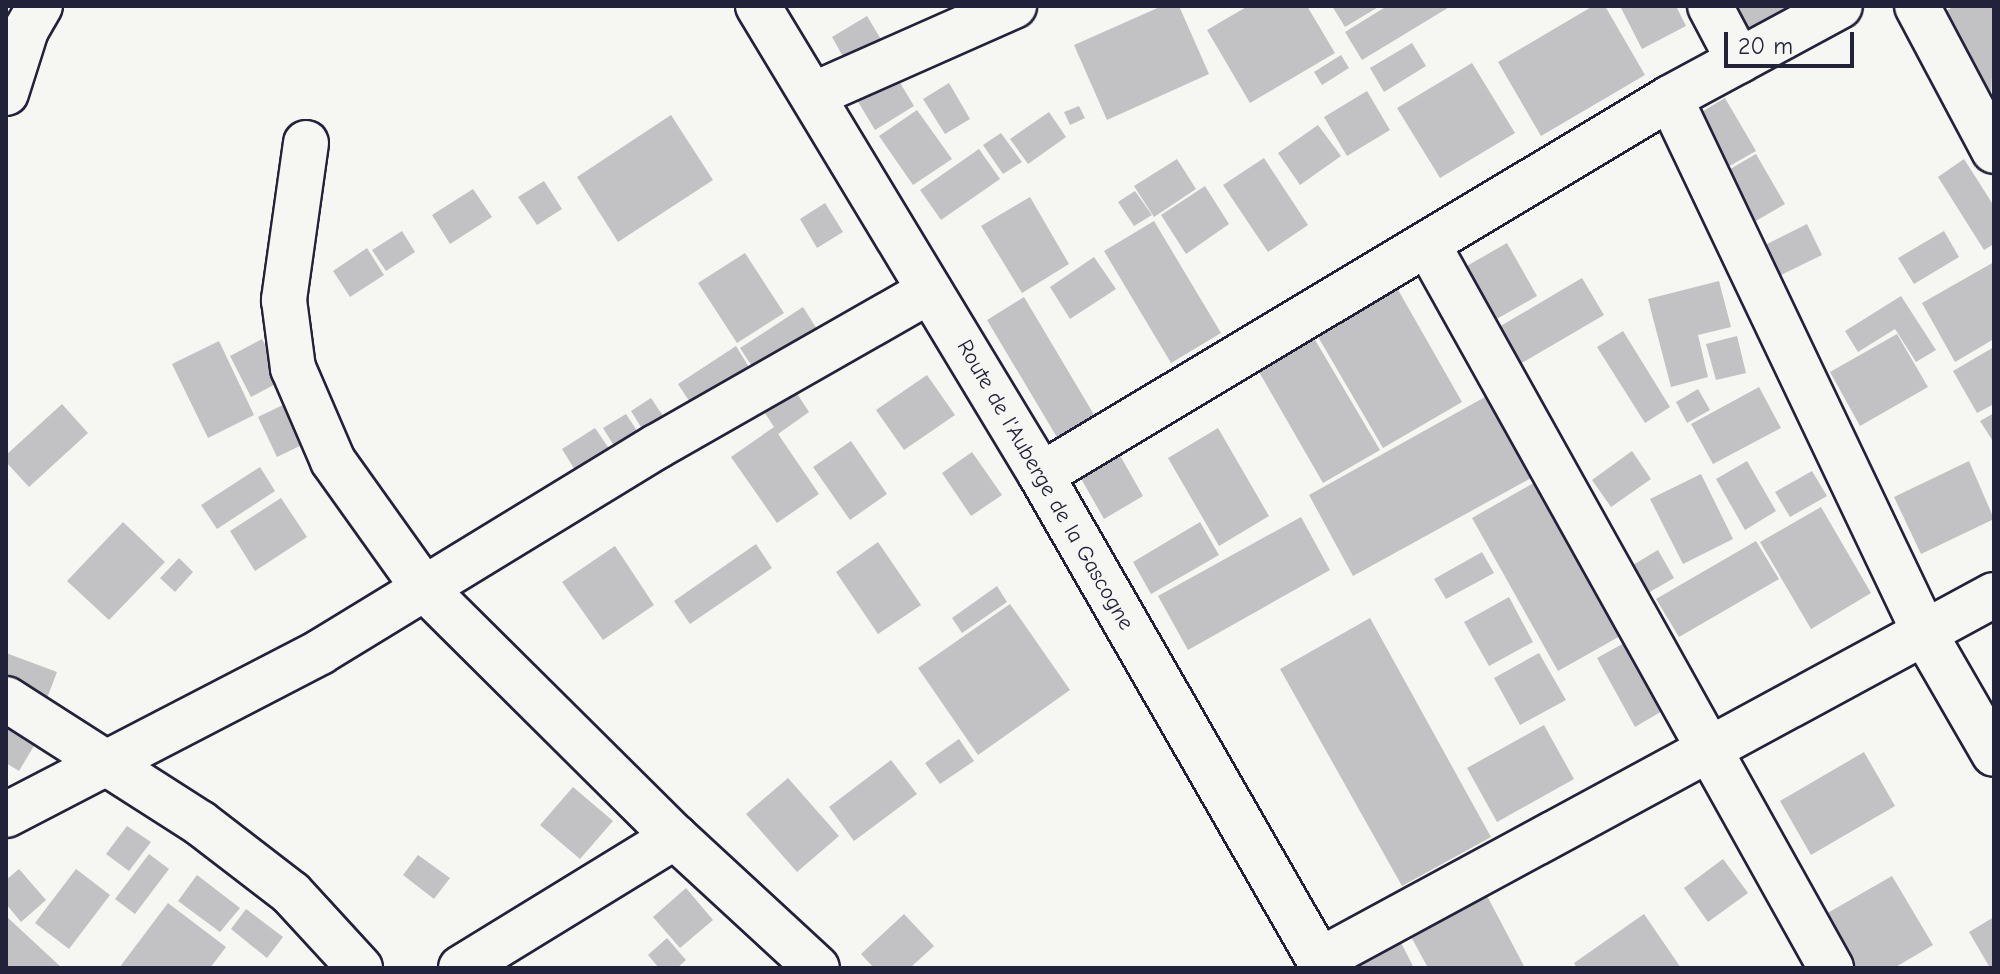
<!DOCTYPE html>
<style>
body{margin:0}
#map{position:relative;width:2000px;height:974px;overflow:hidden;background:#f6f6f2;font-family:"Comic Neue",sans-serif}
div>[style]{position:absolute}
.building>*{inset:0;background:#c2c2c4}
.roads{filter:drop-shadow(2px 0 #22223b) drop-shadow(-2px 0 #22223b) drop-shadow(0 2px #22223b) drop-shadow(0 -2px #22223b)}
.street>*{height:44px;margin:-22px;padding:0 22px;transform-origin:22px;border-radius:22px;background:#f6f6f2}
.secondary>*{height:44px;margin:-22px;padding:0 22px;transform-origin:22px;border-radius:22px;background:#f6f6f2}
span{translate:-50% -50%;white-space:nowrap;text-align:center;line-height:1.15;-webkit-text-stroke:6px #f6f6f2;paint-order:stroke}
.street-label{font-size:22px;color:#22223b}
.frame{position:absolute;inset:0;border:8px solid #22223b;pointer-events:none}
.scale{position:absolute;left:1724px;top:32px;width:130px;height:36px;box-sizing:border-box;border:4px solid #22223b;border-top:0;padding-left:10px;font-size:24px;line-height:28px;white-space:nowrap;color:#22223b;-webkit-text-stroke:6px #f6f6f2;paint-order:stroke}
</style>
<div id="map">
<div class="building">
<i style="clip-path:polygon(1162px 6px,1179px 6px,1209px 74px,1107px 120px,1074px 45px)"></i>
<i style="clip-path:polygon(1248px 6px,1307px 6px,1335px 53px,1250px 103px,1207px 30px)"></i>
<i style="clip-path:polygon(1332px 6px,1380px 6px,1345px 27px)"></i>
<i style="clip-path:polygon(1387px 6px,1451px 6px,1362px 60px,1345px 32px)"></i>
<i style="clip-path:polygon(1593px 6px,1605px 6px,1645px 75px,1541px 136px,1498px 62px)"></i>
<i style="clip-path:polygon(1620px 6px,1676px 6px,1686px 26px,1642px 49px)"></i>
<i style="clip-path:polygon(1731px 6px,1791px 6px,1794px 11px,1749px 38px)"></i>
<i style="clip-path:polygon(1955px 6px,1994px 6px,1991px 105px,1940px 14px)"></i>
<i style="clip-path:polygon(867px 16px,882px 41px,846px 62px,832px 37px)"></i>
<i style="clip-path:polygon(1412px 43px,1426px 66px,1384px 92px,1370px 68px)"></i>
<i style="clip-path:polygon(1341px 55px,1349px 68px,1322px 85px,1314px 72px)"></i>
<i style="clip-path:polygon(1472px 63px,1515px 133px,1440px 178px,1397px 108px)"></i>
<i style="clip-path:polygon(890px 66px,914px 106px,875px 130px,851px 90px)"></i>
<i style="clip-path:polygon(949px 83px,970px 119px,945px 134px,923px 99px)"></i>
<i style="clip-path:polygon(1367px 91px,1390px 130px,1347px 156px,1324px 117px)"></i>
<i style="clip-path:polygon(1725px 98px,1756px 151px,1719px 172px,1688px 120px)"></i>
<i style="clip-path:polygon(1079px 106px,1085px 118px,1070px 125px,1064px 112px)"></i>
<i style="clip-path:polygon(917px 110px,952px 159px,913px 185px,879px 136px)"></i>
<i style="clip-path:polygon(1049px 112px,1066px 137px,1028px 164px,1010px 139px)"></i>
<i style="clip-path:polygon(671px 115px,713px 180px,618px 242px,577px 177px)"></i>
<i style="clip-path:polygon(1318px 125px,1341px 156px,1300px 185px,1278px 153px)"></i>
<i style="clip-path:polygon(1001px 133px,1022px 162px,1003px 174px,983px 145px)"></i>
<i style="clip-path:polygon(979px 149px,1000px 179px,941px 220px,920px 190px)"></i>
<i style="clip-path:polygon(1756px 154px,1785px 204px,1747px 226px,1718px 176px)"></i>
<i style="clip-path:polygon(1264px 158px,1308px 225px,1268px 252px,1223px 185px)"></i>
<i style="clip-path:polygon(1177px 159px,1196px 189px,1154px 217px,1134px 186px)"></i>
<i style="clip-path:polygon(1964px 159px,1994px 206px,1994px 244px,1984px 250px,1938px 177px)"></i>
<i style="clip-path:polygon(544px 181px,562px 209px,537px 225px,518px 197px)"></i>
<i style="clip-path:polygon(1205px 186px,1229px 224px,1186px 254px,1161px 215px)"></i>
<i style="clip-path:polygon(473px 189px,492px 217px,450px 244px,432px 215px)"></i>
<i style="clip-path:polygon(1135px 191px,1152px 215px,1134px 226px,1118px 202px)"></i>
<i style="clip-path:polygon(1030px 197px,1069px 264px,1022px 293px,981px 226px)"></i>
<i style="clip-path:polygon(825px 203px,843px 232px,817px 248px,800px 219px)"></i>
<i style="clip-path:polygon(1154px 221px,1221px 333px,1171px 363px,1104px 251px)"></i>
<i style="clip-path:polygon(1807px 224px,1822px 255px,1779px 276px,1763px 246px)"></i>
<i style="clip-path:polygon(402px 231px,415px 252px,386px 271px,372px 250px)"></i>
<i style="clip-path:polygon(1944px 231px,1959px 257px,1914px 284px,1898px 258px)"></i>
<i style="clip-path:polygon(1507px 243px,1537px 296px,1495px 320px,1465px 267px)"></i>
<i style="clip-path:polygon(367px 248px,384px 275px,350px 297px,333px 271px)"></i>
<i style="clip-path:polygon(745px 253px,784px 313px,737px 343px,698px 283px)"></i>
<i style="clip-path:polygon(1094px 257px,1116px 289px,1070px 319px,1050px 287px)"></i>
<i style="clip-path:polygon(1994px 262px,1994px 339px,1955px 362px,1922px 303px)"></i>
<i style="clip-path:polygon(1582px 278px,1604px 315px,1520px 364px,1499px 327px)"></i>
<i style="clip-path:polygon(1719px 281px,1731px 327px,1698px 335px,1708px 377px,1671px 387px,1648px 299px)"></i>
<i style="clip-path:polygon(1397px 288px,1462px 402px,1383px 448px,1317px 335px)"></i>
<i style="clip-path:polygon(1901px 296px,1936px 350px,1916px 362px,1895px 329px,1858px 352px,1845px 331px)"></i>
<i style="clip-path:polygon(1024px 297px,1096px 418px,1058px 439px,987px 320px)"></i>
<i style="clip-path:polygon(803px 307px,822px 337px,759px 377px,740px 348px)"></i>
<i style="clip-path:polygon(1623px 331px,1670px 407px,1645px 423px,1597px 347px)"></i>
<i style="clip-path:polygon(1311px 333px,1380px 450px,1323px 483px,1255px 365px)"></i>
<i style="clip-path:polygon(1897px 334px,1928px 387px,1860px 426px,1830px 372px)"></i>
<i style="clip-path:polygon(1737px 336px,1746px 373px,1716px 380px,1706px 344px)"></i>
<i style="clip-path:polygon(262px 339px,283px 380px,251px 397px,230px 356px)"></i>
<i style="clip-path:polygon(219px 341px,254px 415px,208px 438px,172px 364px)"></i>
<i style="clip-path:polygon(736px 346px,752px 372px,695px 410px,678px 384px)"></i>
<i style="clip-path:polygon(1994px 347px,1994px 404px,1977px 413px,1953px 371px)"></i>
<i style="clip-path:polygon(927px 375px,955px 415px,904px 450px,876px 410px)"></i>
<i style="clip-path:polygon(1759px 387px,1781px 428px,1713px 464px,1691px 424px)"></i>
<i style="clip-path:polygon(794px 389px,809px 412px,778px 434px,819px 494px,777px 523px,731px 457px,774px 427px,763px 410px)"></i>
<i style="clip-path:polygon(1698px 389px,1710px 410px,1687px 423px,1676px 402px)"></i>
<i style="clip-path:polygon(1485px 397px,1533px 477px,1353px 576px,1309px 495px)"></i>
<i style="clip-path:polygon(651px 398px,667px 422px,646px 435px,631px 411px)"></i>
<i style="clip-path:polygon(287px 403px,306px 443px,277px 457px,258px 417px)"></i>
<i style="clip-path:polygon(62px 404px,88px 433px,29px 487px,6px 462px,6px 455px)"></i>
<i style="clip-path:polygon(1994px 413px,1994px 443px,1980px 421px)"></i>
<i style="clip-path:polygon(626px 414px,641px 437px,618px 452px,603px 428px)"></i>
<i style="clip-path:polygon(595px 428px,612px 453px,578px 475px,562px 449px)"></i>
<i style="clip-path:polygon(1218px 428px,1269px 516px,1219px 546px,1168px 458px)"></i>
<i style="clip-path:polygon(851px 441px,887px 494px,850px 520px,813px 467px)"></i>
<i style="clip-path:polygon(1632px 451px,1651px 479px,1611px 507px,1592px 480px)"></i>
<i style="clip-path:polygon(972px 452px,1002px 495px,971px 516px,942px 473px)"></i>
<i style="clip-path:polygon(1118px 452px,1143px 496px,1104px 519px,1079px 475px)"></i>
<i style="clip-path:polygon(1747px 461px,1776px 511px,1745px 530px,1716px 479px)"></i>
<i style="clip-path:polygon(1969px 461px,1994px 519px,1921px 554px,1894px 497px)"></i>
<i style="clip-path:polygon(260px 467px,275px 491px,217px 529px,201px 505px)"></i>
<i style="clip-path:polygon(1812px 471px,1827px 496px,1790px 517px,1775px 492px)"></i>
<i style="clip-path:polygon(1701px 474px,1733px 539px,1683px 564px,1650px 499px)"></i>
<i style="clip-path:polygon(1537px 481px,1622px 635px,1558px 671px,1472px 518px)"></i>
<i style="clip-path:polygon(281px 498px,307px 537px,255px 571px,230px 531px)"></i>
<i style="clip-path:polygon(1821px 507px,1871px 593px,1811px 629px,1760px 542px)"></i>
<i style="clip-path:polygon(1301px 517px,1330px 570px,1188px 650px,1158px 596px)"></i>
<i style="clip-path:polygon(123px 522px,165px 562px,109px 620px,67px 581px)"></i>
<i style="clip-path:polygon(1200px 522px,1219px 555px,1151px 594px,1133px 562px)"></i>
<i style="clip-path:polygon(1756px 541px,1779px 579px,1679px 637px,1656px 599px)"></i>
<i style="clip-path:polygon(878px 542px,921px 605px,878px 634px,836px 572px)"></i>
<i style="clip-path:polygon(756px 544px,772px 568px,690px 624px,674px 601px)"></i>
<i style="clip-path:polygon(615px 546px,654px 605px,603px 640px,562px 582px)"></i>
<i style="clip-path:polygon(1658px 550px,1674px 578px,1641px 597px,1626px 569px)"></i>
<i style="clip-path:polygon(1482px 552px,1494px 573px,1446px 599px,1434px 579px)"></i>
<i style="clip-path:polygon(179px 558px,193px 572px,175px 592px,160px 578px)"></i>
<i style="clip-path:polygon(997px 586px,1007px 602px,962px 633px,952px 618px)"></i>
<i style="clip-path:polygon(1509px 597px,1533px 642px,1489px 666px,1464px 622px)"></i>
<i style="clip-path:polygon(1010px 604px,1070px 690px,978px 755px,918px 668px)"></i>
<i style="clip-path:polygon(1370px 618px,1491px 837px,1402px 886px,1280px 669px)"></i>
<i style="clip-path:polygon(1626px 642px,1664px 710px,1635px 727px,1597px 658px)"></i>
<i style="clip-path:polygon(6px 653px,57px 672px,44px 706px,6px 692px)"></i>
<i style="clip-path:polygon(1539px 653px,1566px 700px,1520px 725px,1494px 678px)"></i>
<i style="clip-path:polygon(6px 709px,38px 739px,19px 771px,6px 763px)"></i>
<i style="clip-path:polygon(1544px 725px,1574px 779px,1497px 822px,1467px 768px)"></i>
<i style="clip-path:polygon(959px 739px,974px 761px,940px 784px,925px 763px)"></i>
<i style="clip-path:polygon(1864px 752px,1895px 806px,1811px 855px,1780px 801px)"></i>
<i style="clip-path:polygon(891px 760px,917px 794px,854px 841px,829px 807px)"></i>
<i style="clip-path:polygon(788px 778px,839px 836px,797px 872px,746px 814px)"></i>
<i style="clip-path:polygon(573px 787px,613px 821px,580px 859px,540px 825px)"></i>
<i style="clip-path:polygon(127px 826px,151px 842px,129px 871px,106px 854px)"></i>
<i style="clip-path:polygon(149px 854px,169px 869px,135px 914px,115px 899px)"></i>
<i style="clip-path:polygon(418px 855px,450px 878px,434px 899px,403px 875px)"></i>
<i style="clip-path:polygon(1723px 859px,1748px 893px,1708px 922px,1684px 888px)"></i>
<i style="clip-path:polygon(19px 869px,46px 900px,21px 922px,6px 904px,6px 880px)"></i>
<i style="clip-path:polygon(76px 869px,110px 895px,69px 949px,35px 923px)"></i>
<i style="clip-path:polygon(197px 875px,240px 908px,220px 932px,178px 901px)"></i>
<i style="clip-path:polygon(1892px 876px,1933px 945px,1894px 968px,1855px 968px,1824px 915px)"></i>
<i style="clip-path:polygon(686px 888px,713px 920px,680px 948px,653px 917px)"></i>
<i style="clip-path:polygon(1485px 892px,1525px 968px,1428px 968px,1409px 933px)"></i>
<i style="clip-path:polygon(168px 903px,226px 947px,210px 968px,119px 968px)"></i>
<i style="clip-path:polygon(246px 909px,283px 937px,267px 958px,231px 929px)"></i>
<i style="clip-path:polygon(904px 914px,934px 946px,910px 968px,874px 968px,861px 954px)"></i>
<i style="clip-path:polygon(1644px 914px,1681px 968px,1577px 968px,1574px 963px)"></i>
<i style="clip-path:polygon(6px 916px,62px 968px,6px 968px)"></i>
<i style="clip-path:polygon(1994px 917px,1994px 968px,1990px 968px,1969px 932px)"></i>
<i style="clip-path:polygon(1397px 935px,1414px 968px,1360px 968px,1354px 958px)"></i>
<i style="clip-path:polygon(667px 938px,686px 960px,677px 968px,659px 968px,648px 955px)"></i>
</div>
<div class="roads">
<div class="street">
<i style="left:1710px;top:6px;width:62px;rotate:62.2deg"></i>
<i style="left:1917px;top:6px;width:164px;rotate:62deg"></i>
<i style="left:6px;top:93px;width:66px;rotate:-72.4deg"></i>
<i style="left:26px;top:30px;width:28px;rotate:-60deg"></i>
<i style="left:813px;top:95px;width:220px;rotate:-23.9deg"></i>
<i style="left:1670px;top:98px;width:596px;rotate:64.55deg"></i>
<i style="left:1926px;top:636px;width:136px;rotate:60deg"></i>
<i style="left:306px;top:143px;width:159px;rotate:98deg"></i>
<i style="left:284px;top:300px;width:69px;rotate:82.5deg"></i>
<i style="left:293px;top:368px;width:101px;rotate:66.7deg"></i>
<i style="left:333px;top:461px;width:155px;rotate:54.5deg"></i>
<i style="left:423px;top:587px;width:355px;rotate:44.8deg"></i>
<i style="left:675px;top:837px;width:193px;rotate:42.7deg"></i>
<i style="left:1428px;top:245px;width:828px;rotate:60.86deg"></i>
<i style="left:1041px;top:475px;width:733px;rotate:-30.94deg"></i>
<i style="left:1670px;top:98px;width:193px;rotate:-28.4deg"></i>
<i style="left:6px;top:699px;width:230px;rotate:32.6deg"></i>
<i style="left:200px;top:823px;width:115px;rotate:37.6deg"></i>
<i style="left:291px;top:893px;width:102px;rotate:47.4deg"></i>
<i style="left:6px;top:815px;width:354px;rotate:-27.4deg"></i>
<i style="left:320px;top:652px;width:394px;rotate:-31.4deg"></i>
<i style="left:656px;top:447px;width:315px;rotate:-29.7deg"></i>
<i style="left:1320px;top:960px;width:766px;rotate:-28.44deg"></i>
<i style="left:461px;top:968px;width:251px;rotate:-31.5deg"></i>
</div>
<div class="secondary">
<i style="left:758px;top:6px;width:548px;rotate:58.89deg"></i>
<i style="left:1041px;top:475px;width:568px;rotate:60.14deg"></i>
</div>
</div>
<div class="street-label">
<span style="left:1045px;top:485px;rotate:60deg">Route de l'Auberge de la Gascogne</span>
</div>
<div class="frame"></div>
<div class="scale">20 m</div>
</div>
